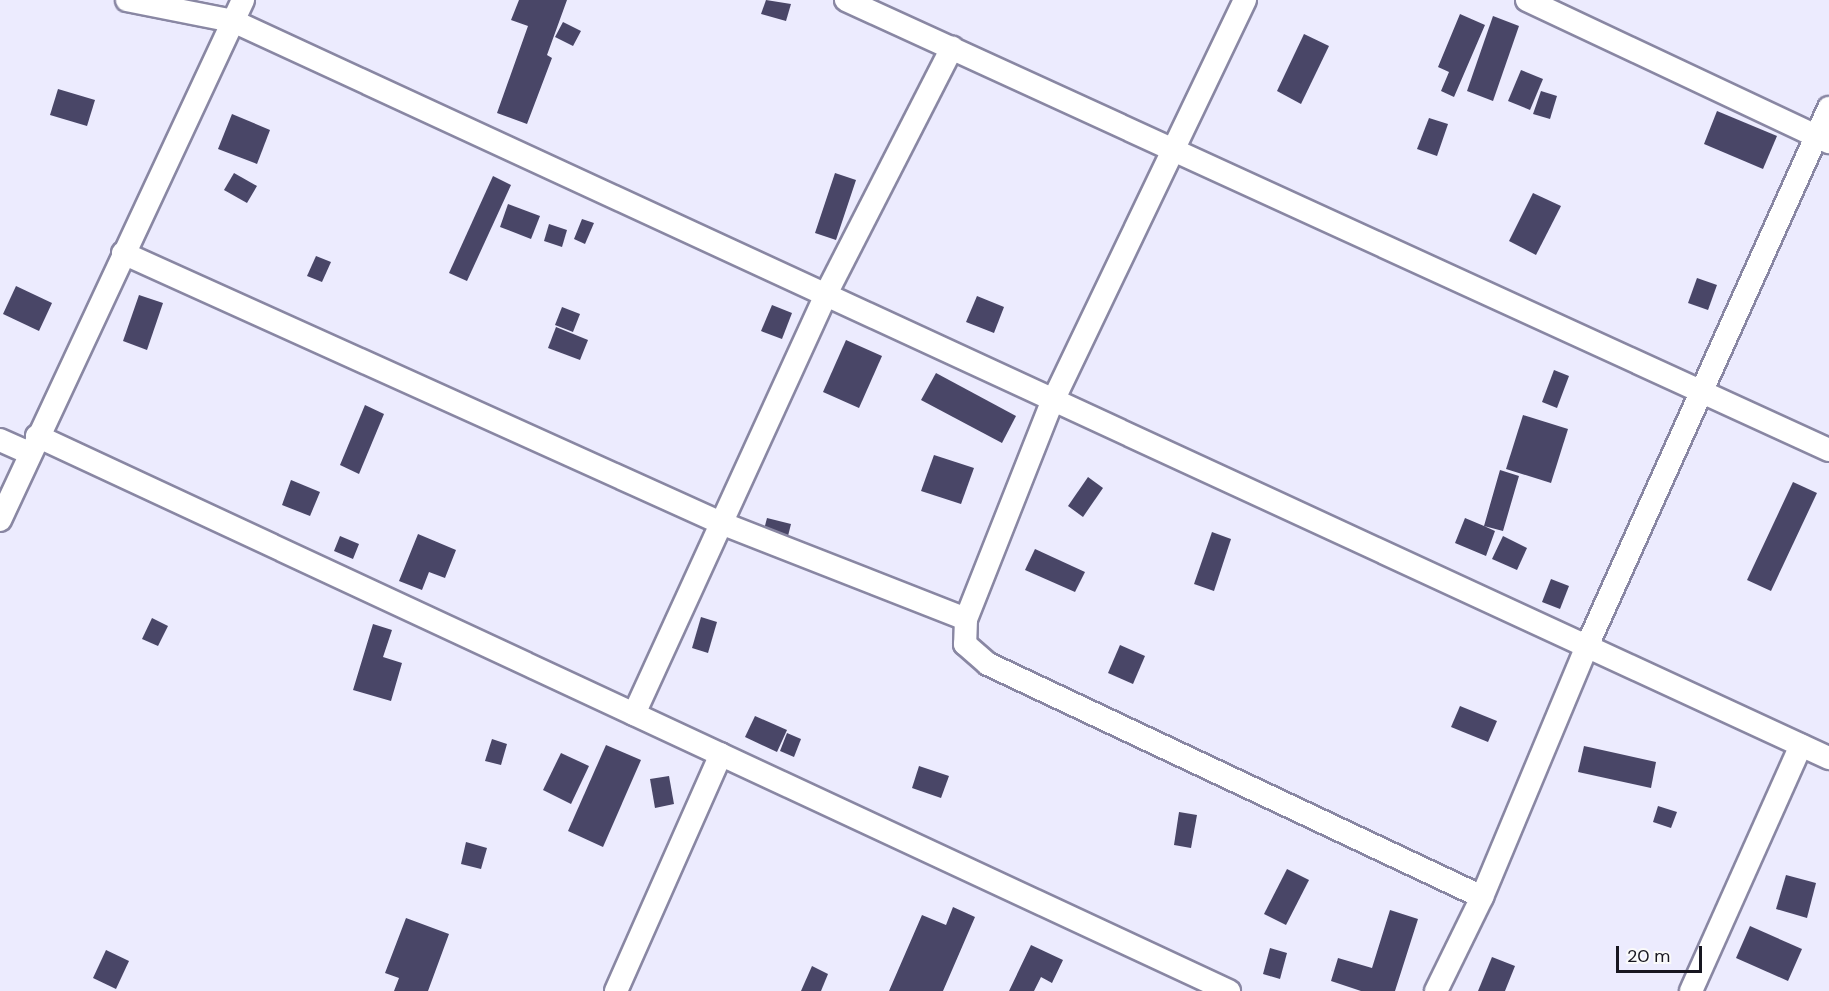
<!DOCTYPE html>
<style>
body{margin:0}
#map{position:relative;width:1829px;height:991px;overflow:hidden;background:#ecebfe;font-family:"DM Sans",sans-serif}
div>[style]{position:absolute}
.building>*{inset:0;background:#494667}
.roads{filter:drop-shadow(2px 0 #8987a3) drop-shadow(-2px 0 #8987a3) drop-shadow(0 2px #8987a3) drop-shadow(0 -2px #8987a3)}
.street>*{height:22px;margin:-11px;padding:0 11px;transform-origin:11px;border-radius:11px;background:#fff}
span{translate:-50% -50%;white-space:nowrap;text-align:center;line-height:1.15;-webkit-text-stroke:6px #fafafa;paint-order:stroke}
.scale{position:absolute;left:1616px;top:946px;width:86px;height:27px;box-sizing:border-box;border:3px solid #171620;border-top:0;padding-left:8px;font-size:18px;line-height:21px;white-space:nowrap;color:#171620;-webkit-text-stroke:4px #fafafa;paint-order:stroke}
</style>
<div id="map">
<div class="building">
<i style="clip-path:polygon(519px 0,567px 0,547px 55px,552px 58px,527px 124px,497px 113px,528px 26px,511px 20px)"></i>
<i style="clip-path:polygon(766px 0,791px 4px,786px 21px,761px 14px)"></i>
<i style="clip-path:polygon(1460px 14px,1485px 25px,1454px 97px,1441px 91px,1449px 72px,1438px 67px)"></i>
<i style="clip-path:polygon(1493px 16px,1519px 26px,1493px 101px,1467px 91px)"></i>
<i style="clip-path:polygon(563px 22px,581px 31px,573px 46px,555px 37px)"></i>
<i style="clip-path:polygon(1304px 34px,1329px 46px,1301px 104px,1277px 91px)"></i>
<i style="clip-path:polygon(1521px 70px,1543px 79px,1530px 110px,1508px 101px)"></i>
<i style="clip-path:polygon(58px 89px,95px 100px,87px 126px,50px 115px)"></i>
<i style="clip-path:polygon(1541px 91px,1557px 96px,1550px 119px,1533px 114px)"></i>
<i style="clip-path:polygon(1717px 111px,1777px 136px,1763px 169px,1704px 144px)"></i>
<i style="clip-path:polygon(232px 114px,270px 130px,257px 164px,218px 149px)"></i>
<i style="clip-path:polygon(1429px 118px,1448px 124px,1437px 156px,1417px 149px)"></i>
<i style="clip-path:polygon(234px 173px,257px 186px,247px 203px,224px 190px)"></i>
<i style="clip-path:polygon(835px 173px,856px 180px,836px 240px,815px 233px)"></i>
<i style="clip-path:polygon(493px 176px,511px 185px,467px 281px,449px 273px)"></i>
<i style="clip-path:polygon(1533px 193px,1561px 206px,1536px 255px,1509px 241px)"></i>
<i style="clip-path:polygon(508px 204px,540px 216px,531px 239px,500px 227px)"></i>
<i style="clip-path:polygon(582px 219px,594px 223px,585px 244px,574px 239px)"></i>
<i style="clip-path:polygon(549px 224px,567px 230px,562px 247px,544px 241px)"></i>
<i style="clip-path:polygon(316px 256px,331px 262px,322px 282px,307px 276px)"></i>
<i style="clip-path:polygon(1697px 278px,1717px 285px,1708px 310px,1688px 303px)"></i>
<i style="clip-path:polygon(16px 286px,52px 303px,39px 331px,3px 314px)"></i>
<i style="clip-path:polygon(139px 295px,163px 303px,147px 350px,123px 341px)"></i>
<i style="clip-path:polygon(977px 296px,1004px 307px,994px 333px,966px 322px)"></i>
<i style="clip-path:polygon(772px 305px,792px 313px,782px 339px,761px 331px)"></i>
<i style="clip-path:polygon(562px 307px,580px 314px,573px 332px,555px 325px)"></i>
<i style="clip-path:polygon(556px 327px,588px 340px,580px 360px,548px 348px)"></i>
<i style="clip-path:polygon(846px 340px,882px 356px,859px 408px,823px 392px)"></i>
<i style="clip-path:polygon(1554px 370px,1569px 376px,1557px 408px,1542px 402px)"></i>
<i style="clip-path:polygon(936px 373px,1016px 416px,1002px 443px,921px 400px)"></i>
<i style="clip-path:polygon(365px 405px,384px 414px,359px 474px,340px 465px)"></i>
<i style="clip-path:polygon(1523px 415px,1568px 429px,1551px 483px,1506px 469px)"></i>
<i style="clip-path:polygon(934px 455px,974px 468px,961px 504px,921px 491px)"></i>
<i style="clip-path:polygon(1500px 470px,1519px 476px,1503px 531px,1484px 526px,1495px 531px,1486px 556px,1455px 543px,1465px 518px,1484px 526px)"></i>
<i style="clip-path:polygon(1088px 477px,1103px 488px,1083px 517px,1068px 506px)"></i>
<i style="clip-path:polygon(291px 480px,320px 492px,310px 516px,282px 505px)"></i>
<i style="clip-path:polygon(1793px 482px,1817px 493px,1771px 591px,1747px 580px)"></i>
<i style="clip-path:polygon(767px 518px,791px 524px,786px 544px,762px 537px)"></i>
<i style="clip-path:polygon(1212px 532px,1231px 539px,1214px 591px,1194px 584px)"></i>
<i style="clip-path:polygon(418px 534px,456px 550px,445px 578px,429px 572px,422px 590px,399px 581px)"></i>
<i style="clip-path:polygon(340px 536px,359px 544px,353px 559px,334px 551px)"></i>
<i style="clip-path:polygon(1503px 536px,1527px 548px,1517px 570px,1492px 559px)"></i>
<i style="clip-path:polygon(1035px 549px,1085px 572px,1075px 592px,1025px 570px)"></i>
<i style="clip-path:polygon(1551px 579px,1569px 586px,1560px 609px,1542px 602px)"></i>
<i style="clip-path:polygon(701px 617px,717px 622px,708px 653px,692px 648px)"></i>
<i style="clip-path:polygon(152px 618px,168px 626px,158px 646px,142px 639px)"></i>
<i style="clip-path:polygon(373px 624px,392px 630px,383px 657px,402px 663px,391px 701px,353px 690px)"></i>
<i style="clip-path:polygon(1120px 645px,1145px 656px,1133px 684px,1108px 673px)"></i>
<i style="clip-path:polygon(1460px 706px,1497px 721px,1488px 742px,1451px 727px)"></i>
<i style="clip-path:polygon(755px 716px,787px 730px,777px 752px,745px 737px)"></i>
<i style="clip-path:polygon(787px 733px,801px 739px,794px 757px,780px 751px)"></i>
<i style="clip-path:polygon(492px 739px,507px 744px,501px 765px,485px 761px)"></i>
<i style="clip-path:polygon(606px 745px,641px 760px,603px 847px,568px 831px)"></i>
<i style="clip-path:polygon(1584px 746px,1656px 762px,1651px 788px,1578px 772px)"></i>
<i style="clip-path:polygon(561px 753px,589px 766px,571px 804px,543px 790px)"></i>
<i style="clip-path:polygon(919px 766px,949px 776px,941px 798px,912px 788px)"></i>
<i style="clip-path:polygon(669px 776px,674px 804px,655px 808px,650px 779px)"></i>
<i style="clip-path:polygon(1658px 806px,1677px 812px,1671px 828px,1653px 822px)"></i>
<i style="clip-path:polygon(1179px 812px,1197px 815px,1191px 848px,1174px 845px)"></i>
<i style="clip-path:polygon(466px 842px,487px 848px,481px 869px,461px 864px)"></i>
<i style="clip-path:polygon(1287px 869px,1309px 880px,1286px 925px,1264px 914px)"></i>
<i style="clip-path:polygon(1786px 875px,1816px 883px,1807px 918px,1776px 909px)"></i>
<i style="clip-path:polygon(953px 907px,975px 917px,943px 991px,889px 991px,922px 915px,946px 925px)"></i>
<i style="clip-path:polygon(1390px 910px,1418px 919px,1395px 991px,1361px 991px,1331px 981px,1338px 958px,1372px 968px)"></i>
<i style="clip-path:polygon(406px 918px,449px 934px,428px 991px,394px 991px,399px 978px,385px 973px)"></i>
<i style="clip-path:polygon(1750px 926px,1802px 949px,1788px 981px,1736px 958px)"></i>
<i style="clip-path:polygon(1031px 945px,1063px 960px,1052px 983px,1041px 977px,1034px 991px,1009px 991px)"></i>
<i style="clip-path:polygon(1270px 948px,1287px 953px,1280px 979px,1263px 974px)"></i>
<i style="clip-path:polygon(106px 950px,129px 961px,116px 989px,93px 978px)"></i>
<i style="clip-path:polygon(1492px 957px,1515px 966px,1505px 991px,1478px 991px)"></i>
<i style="clip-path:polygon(812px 966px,828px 974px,821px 991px,801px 991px)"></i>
</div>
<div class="roads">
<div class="street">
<i style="left:127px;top:0;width:108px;rotate:11.2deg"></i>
<i style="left:233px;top:21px;width:1758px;rotate:24.79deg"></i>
<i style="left:846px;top:0;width:1081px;rotate:24.6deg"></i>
<i style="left:1245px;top:0;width:446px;rotate:115.6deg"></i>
<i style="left:1052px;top:402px;width:233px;rotate:111.6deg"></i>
<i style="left:966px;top:619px;width:25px;rotate:92deg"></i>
<i style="left:965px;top:644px;width:30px;rotate:41deg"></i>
<i style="left:988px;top:664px;width:546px;rotate:25.25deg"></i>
<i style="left:1527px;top:0;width:334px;rotate:25.2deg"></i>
<i style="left:123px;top:253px;width:656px;rotate:24.3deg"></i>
<i style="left:721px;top:523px;width:263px;rotate:21.4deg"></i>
<i style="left:37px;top:436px;width:1315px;rotate:24.97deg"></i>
<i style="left:0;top:440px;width:32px;rotate:24deg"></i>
<i style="left:0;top:520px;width:574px;rotate:-64.95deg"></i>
<i style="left:634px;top:714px;width:460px;rotate:-65.4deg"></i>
<i style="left:825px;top:296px;width:279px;rotate:-62.9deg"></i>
<i style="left:616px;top:991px;width:259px;rotate:-66.1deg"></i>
<i style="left:1436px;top:991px;width:105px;rotate:-63.9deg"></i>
<i style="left:1482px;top:897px;width:272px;rotate:-67.3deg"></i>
<i style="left:1587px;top:646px;width:590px;rotate:-65.78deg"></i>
<i style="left:1691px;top:991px;width:269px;rotate:-65.9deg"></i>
</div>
</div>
<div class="scale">20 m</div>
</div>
